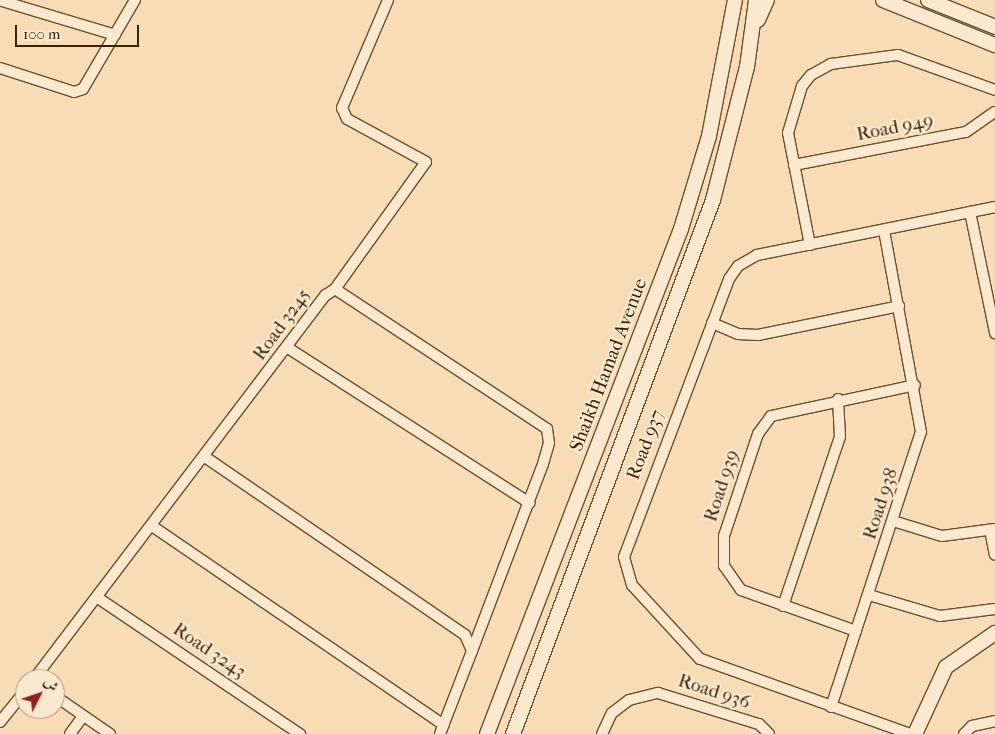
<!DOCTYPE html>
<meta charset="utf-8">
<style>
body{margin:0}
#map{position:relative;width:995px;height:734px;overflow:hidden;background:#f8dcb5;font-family:"IM FELL French Canon",Amiri,serif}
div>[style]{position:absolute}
.roads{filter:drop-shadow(1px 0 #685132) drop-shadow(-1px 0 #685132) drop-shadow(0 1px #685132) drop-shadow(0 -1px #685132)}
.street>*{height:10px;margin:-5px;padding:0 5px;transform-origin:5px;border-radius:5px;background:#fae8cf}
.secondary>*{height:14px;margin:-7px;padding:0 7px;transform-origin:7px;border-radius:7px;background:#fae8cf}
span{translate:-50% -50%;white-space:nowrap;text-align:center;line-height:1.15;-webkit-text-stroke:4.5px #fae8cf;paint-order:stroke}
.street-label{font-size:19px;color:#382307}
.north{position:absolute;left:15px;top:669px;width:50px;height:50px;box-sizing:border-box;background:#fae8cf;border:1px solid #ac997f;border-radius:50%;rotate:49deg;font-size:14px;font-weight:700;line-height:20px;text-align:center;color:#382307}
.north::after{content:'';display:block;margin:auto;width:18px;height:22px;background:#8f2418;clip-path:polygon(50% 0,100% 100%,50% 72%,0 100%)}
.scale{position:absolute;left:15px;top:25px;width:124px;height:22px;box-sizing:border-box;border:2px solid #382307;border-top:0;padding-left:6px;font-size:15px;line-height:18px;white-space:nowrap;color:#382307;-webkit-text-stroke:4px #fae8cf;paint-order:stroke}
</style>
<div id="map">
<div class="roads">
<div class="street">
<i style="left:2px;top:1px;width:118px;rotate:16.7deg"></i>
<i style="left:0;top:68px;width:78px;rotate:18deg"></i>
<i style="left:74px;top:92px;width:9px;rotate:-18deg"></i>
<i style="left:83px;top:89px;width:103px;rotate:-59.7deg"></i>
<i style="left:794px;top:165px;width:175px;rotate:-10.9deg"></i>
<i style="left:966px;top:132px;width:35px;rotate:-35deg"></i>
<i style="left:970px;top:212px;width:124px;rotate:78.3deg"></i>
<i style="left:810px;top:245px;width:114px;rotate:-101.1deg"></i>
<i style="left:788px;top:133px;width:49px;rotate:-73.4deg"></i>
<i style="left:802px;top:86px;width:14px;rotate:-51deg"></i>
<i style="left:811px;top:75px;width:23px;rotate:-29deg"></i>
<i style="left:831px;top:64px;width:68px;rotate:-7.7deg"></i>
<i style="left:898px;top:55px;width:103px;rotate:19.8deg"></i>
<i style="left:335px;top:289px;width:156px;rotate:-54.4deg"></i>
<i style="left:426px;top:162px;width:90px;rotate:-151.4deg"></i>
<i style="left:347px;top:119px;width:12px;rotate:-114deg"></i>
<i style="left:342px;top:108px;width:117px;rotate:-66.9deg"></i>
<i style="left:712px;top:323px;width:28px;rotate:23deg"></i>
<i style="left:738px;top:334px;width:20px;rotate:3deg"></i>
<i style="left:758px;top:335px;width:144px;rotate:-11.6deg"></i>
<i style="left:288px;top:348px;width:287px;rotate:32.7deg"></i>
<i style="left:205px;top:457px;width:315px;rotate:34.4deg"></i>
<i style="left:465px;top:635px;width:17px;rotate:66deg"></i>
<i style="left:472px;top:651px;width:89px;rotate:111.1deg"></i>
<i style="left:893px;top:521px;width:51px;rotate:17deg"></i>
<i style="left:942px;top:536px;width:53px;rotate:-7.5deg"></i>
<i style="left:152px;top:526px;width:353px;rotate:34.3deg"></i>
<i style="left:990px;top:530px;width:25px;rotate:79deg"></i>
<i style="left:869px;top:595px;width:74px;rotate:16.5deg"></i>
<i style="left:940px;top:616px;width:55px;rotate:-7.3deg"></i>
<i style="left:98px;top:598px;width:244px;rotate:34deg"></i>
<i style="left:783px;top:606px;width:178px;rotate:-71.4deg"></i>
<i style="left:840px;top:437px;width:38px;rotate:-93deg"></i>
<i style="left:856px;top:631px;width:122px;rotate:-160.4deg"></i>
<i style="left:741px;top:590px;width:29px;rotate:-125deg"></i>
<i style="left:724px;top:566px;width:30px;rotate:-90deg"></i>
<i style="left:724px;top:536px;width:108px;rotate:-71.6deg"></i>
<i style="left:758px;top:434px;width:22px;rotate:-54deg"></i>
<i style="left:771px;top:416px;width:147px;rotate:-12.1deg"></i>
<i style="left:34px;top:679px;width:482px;rotate:-52.8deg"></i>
<i style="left:326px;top:295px;width:11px;rotate:-34deg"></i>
<i style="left:335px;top:289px;width:254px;rotate:33.4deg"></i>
<i style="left:547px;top:429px;width:14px;rotate:82deg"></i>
<i style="left:549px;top:443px;width:22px;rotate:106deg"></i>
<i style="left:543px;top:464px;width:200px;rotate:110.8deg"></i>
<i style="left:55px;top:696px;width:67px;rotate:34.6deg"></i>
<i style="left:831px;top:707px;width:289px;rotate:-71.9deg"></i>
<i style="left:921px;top:432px;width:205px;rotate:-100.4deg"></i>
<i style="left:0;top:722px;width:40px;rotate:-51deg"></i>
<i style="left:70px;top:734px;width:22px;rotate:-54deg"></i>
<i style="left:602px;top:734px;width:23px;rotate:-65deg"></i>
<i style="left:612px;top:713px;width:21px;rotate:-37deg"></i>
<i style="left:629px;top:700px;width:30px;rotate:-14deg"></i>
<i style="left:658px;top:693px;width:106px;rotate:17.1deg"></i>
<i style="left:759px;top:724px;width:14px;rotate:45deg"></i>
<i style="left:910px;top:734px;width:223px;rotate:-160.3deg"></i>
<i style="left:700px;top:659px;width:100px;rotate:-132.6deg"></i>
<i style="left:632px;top:585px;width:29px;rotate:-106deg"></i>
<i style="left:624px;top:557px;width:297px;rotate:-69.3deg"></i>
<i style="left:729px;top:279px;width:16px;rotate:-55deg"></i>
<i style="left:738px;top:266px;width:22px;rotate:-30deg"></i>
<i style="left:757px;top:255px;width:243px;rotate:-11.4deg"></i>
<i style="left:964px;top:734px;width:11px;rotate:-45deg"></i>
<i style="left:972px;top:726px;width:24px;rotate:-12deg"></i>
</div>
<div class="secondary">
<i style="left:883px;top:0;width:121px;rotate:21.9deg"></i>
<i style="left:928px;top:0;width:72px;rotate:21.9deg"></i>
<i style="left:758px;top:20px;width:22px;rotate:-66deg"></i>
<i style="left:487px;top:734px;width:541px;rotate:-68.99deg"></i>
<i style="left:681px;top:229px;width:97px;rotate:-73.2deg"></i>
<i style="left:709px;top:136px;width:138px;rotate:-79.2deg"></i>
<i style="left:513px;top:734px;width:570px;rotate:-69.47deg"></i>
<i style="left:713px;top:200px;width:137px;rotate:-75.7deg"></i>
<i style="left:747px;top:67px;width:68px;rotate:-82.3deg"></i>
<i style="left:915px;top:734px;width:74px;rotate:-65.2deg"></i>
<i style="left:946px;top:667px;width:60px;rotate:-34.8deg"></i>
</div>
</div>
<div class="street-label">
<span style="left:895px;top:128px;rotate:-11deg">Road 949</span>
<span style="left:282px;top:325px;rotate:-54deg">Road 3245</span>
<span style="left:609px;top:365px;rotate:-69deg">Shaikh Hamad Avenue</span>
<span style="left:646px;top:445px;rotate:-69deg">Road 937</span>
<span style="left:722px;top:486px;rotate:-72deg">Road 939</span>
<span style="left:881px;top:504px;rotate:-72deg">Road 938</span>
<span style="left:209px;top:651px;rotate:34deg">Road 3243</span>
<span style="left:714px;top:692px;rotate:18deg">Road 936</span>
</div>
<div class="north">ش</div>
<div class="scale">100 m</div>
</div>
